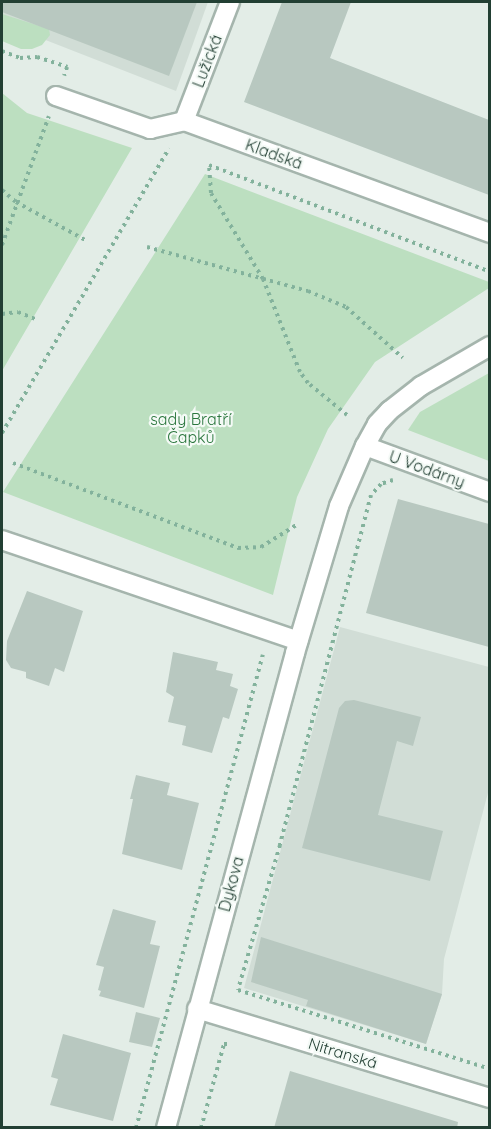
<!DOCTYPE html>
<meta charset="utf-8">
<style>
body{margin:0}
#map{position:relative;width:491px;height:1129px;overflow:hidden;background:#e3ede7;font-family:Quicksand,sans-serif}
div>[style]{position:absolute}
.built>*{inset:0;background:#d1ddd6}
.green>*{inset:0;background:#bcdfc0}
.building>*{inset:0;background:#b8c8c0}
.path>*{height:4px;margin-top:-2px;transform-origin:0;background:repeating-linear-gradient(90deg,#83b29c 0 3px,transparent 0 7.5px)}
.roads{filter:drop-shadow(2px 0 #a5b5ad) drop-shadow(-2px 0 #a5b5ad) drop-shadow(0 2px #a5b5ad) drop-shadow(0 -2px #a5b5ad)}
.street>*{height:18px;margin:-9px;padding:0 9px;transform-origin:9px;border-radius:9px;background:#fff}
span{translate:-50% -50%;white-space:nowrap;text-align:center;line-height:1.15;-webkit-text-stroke:4.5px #f4faf6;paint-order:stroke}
.street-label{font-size:16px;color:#223f33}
.park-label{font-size:16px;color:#2b773e}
.frame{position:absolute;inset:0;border:3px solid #223f33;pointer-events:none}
</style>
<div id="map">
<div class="built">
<i style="clip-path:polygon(2px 2px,208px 2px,176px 91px,2px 23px)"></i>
<i style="clip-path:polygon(340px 627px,489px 667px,489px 789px,444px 959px,442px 994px,426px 1044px,244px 988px)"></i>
</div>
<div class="green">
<i style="clip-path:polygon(2px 14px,49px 29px,50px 35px,42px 45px,32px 49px,21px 49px,2px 41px)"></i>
<i style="clip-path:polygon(2px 93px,27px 113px,132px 148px,2px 371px)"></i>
<i style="clip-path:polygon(205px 174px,489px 282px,489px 288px,375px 362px,328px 429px,297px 497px,273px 595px,3px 492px)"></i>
<i style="clip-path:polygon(489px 373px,489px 461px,408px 430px,420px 412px)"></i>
</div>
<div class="building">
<i style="clip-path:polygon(2px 2px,197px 2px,169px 76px,2px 12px)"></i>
<i style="clip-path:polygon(282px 2px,351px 2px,330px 58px,489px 120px,489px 195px,244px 102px)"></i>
<i style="clip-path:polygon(398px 499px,489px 524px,489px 647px,366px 613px)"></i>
<i style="clip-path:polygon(27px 591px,83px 611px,64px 672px,55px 668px,49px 686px,26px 678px,26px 672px,11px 668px,6px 660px,7px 641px)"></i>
<i style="clip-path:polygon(173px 652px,218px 662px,216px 670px,233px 674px,230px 686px,238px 689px,229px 719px,223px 717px,212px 753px,182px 745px,186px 726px,168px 722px,174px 697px,166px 692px)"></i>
<i style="clip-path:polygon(354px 700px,421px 717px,413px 746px,397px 741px,378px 815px,443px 831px,430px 881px,302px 848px,339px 708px,345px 701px)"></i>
<i style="clip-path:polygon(136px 775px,170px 783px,167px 795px,199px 803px,182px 870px,122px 854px,133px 799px,130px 799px)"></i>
<i style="clip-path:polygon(113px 909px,156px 921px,150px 944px,160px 946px,144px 1008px,99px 996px,101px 991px,98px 990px,104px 967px,96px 965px)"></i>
<i style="clip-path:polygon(261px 937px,442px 994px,426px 1044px,306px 1006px,308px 1000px,251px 982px)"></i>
<i style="clip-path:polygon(136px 1012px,160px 1018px,152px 1047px,129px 1042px)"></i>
<i style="clip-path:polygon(63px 1034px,131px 1053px,113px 1121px,50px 1105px,58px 1079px,51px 1077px)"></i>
<i style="clip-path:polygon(290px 1071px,458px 1122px,457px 1128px,274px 1128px)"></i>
</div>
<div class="path">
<i style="left:2px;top:51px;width:19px;rotate:21deg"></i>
<i style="left:20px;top:58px;width:17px;rotate:-3deg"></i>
<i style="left:37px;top:57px;width:32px;rotate:18deg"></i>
<i style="left:67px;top:67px;width:9px;rotate:108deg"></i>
<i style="left:2px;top:190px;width:18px;rotate:41deg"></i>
<i style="left:16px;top:202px;width:79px;rotate:28.8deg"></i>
<i style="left:2px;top:245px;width:137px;rotate:-70deg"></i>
<i style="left:147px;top:247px;width:167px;rotate:15.3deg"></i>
<i style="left:308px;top:291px;width:41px;rotate:22.8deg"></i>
<i style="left:346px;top:307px;width:76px;rotate:41.8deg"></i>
<i style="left:2px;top:314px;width:16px;rotate:-7deg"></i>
<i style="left:18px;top:312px;width:22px;rotate:22deg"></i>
<i style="left:347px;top:415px;width:50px;rotate:-140.6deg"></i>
<i style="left:308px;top:383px;width:14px;rotate:-126deg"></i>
<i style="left:300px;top:372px;width:100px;rotate:-111.7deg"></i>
<i style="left:263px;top:279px;width:100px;rotate:-121.2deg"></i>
<i style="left:211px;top:193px;width:28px;rotate:-94deg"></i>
<i style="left:209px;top:165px;width:301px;rotate:20.8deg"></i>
<i style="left:2px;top:433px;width:330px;rotate:-59.6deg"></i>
<i style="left:13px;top:463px;width:241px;rotate:20.7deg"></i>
<i style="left:238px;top:548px;width:23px;rotate:-2deg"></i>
<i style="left:261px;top:547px;width:44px;rotate:-31.9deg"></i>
<i style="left:393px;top:480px;width:13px;rotate:162deg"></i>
<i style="left:381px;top:484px;width:15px;rotate:132deg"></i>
<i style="left:371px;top:495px;width:362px;rotate:104.6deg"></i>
<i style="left:280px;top:845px;width:151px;rotate:106.2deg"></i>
<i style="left:238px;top:990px;width:264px;rotate:17.4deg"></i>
<i style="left:136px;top:1128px;width:490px;rotate:-75deg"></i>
<i style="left:201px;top:1128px;width:87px;rotate:-74.7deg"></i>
<i style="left:224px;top:1044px;width:4px"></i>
</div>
<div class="roads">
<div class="street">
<i style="left:56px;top:96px;width:100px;rotate:19.3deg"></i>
<i style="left:150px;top:129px;width:35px;rotate:-13deg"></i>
<i style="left:184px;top:121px;width:326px;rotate:20.1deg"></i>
<i style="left:184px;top:121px;width:128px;rotate:-68.9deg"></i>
<i style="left:365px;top:446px;width:133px;rotate:20.2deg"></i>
<i style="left:2px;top:540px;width:313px;rotate:18.8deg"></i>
<i style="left:197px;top:1009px;width:306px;rotate:16.9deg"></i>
<i style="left:166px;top:1128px;width:492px;rotate:-74.8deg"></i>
<i style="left:295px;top:653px;width:153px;rotate:-73.3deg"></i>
<i style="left:339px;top:506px;width:65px;rotate:-66.6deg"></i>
<i style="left:365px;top:446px;width:25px;rotate:-61deg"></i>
<i style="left:377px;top:424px;width:18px;rotate:-47deg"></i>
<i style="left:389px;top:411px;width:41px;rotate:-38deg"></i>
<i style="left:421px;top:386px;width:80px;rotate:-30.1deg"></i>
</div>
</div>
<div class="street-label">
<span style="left:207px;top:61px;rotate:-69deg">Lužická</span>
<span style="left:274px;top:154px;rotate:20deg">Kladská</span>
<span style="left:427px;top:469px;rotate:20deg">U Vodárny</span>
<span style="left:231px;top:884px;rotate:-75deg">Dykova</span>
<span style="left:343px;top:1053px;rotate:17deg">Nitranská</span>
</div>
<div class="park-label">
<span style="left:191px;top:428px">sady Bratří<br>Čapků</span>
</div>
<div class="frame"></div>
</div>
